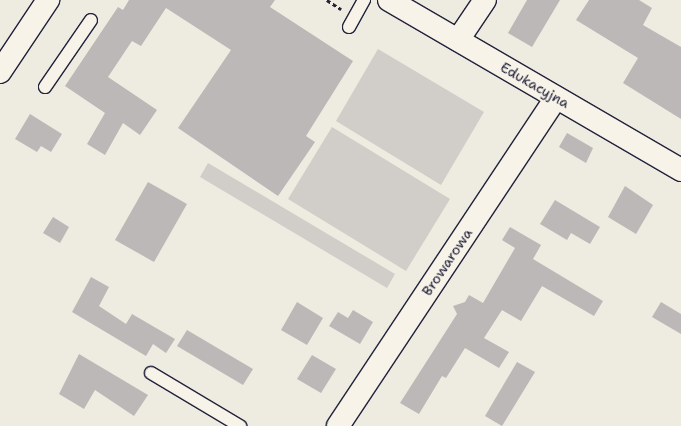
<!DOCTYPE html>
<style>
body{margin:0}
#map{position:relative;width:681px;height:426px;overflow:hidden;background:#eeebe1;font-family:"Shantell Sans",sans-serif}
div>[style]{position:absolute}
.green>*{inset:0;background:#d1cdc9}
.building>*{inset:0;background:#bbb8b7}
.path>*{height:2.5px;margin-top:-1.25px;transform-origin:0;background:repeating-linear-gradient(90deg,#22223b 0 4px,transparent 0 7px)}
.roads{filter:drop-shadow(1px 0 #22223b) drop-shadow(-1px 0 #22223b) drop-shadow(0 1px #22223b) drop-shadow(0 -1px #22223b)}
.service>*{height:12px;margin:-6px;padding:0 6px;transform-origin:6px;border-radius:6px;background:#f7f3e8}
.minor>*{height:22px;margin:-11px;padding:0 11px;transform-origin:11px;border-radius:11px;background:#f7f3e8}
.tertiary>*{height:22px;margin:-11px;padding:0 11px;transform-origin:11px;border-radius:11px;background:#f7f3e8}
span{translate:-50% -50%;white-space:nowrap;text-align:center;line-height:1.15;-webkit-text-stroke:4px #f7f3e8;paint-order:stroke}
.street-label{font-size:14px;color:#22223b}
</style>
<div id="map">
<div class="green">
<i style="clip-path:polygon(378px 49px,484px 112px,441px 185px,336px 121px)"></i>
<i style="clip-path:polygon(332px 127px,450px 199px,406px 271px,288px 199px)"></i>
<i style="clip-path:polygon(208px 163px,395px 274px,387px 288px,200px 177px)"></i>
</div>
<div class="building">
<i style="clip-path:polygon(129px 0,275px 0,270px 7px,353px 61px,306px 136px,315px 142px,278px 196px,178px 128px,231px 50px,166px 8px,141px 46px,132px 41px,108px 77px,157px 110px,140px 135px,123px 123px,105px 155px,87px 144px,105px 113px,65px 86px,118px 7px,123px 10px)"></i>
<i style="clip-path:polygon(527px 0,560px 0,532px 47px,508px 33px)"></i>
<i style="clip-path:polygon(589px 0,639px 0,652px 8px,643px 25px,681px 47px,681px 119px,623px 83px,638px 58px,576px 20px)"></i>
<i style="clip-path:polygon(30px 114px,62px 134px,51px 152px,41px 146px,37px 152px,15px 139px)"></i>
<i style="clip-path:polygon(567px 133px,593px 148px,586px 163px,559px 147px)"></i>
<i style="clip-path:polygon(148px 182px,187px 204px,154px 262px,115px 240px)"></i>
<i style="clip-path:polygon(625px 186px,653px 205px,636px 234px,608px 217px)"></i>
<i style="clip-path:polygon(555px 200px,600px 227px,590px 244px,571px 233px,567px 240px,540px 224px)"></i>
<i style="clip-path:polygon(53px 217px,69px 227px,60px 243px,43px 233px)"></i>
<i style="clip-path:polygon(510px 227px,541px 245px,533px 259px,603px 301px,594px 316px,542px 286px,521px 321px,502px 310px,484px 338px,509px 352px,499px 368px,465px 348px,446px 378px,442px 376px,419px 414px,400px 403px,457px 314px,453px 306px,465px 302px,469px 295px,483px 303px,515px 248px,502px 240px)"></i>
<i style="clip-path:polygon(91px 277px,109px 287px,99px 306px,126px 324px,132px 314px,175px 339px,166px 353px,153px 344px,146px 356px,72px 312px)"></i>
<i style="clip-path:polygon(297px 302px,323px 318px,307px 345px,281px 330px)"></i>
<i style="clip-path:polygon(661px 302px,681px 314px,681px 334px,652px 317px)"></i>
<i style="clip-path:polygon(353px 310px,373px 322px,360px 344px,329px 326px,338px 312px,348px 318px)"></i>
<i style="clip-path:polygon(187px 330px,253px 369px,243px 385px,177px 346px)"></i>
<i style="clip-path:polygon(79px 354px,148px 395px,134px 416px,95px 390px,84px 409px,59px 394px)"></i>
<i style="clip-path:polygon(312px 355px,336px 369px,321px 393px,297px 379px)"></i>
<i style="clip-path:polygon(517px 362px,535px 372px,502px 426px,485px 416px)"></i>
</div>
<div class="path">
<i style="left:327px;top:0;width:17px;rotate:33deg"></i>
</div>
<div class="roads">
<div class="service">
<i style="left:349px;top:27px;width:31px;rotate:-61deg"></i>
<i style="left:45px;top:87px;width:81px;rotate:-55.5deg"></i>
<i style="left:151px;top:373px;width:104px;rotate:30.8deg"></i>
</div>
<div class="minor">
<i style="left:389px;top:0;width:338px;rotate:30.2deg"></i>
<i style="left:458px;top:40px;width:48px;rotate:-56deg"></i>
<i style="left:338px;top:426px;width:394px;rotate:-56.4deg"></i>
</div>
<div class="tertiary">
<i style="left:0;top:72px;width:87px;rotate:-56.3deg"></i>
</div>
</div>
<div class="street-label">
<span style="left:535px;top:85px;rotate:30deg">Edukacyjna</span>
<span style="left:447px;top:262px;rotate:-56deg">Browarowa</span>
</div>
</div>
